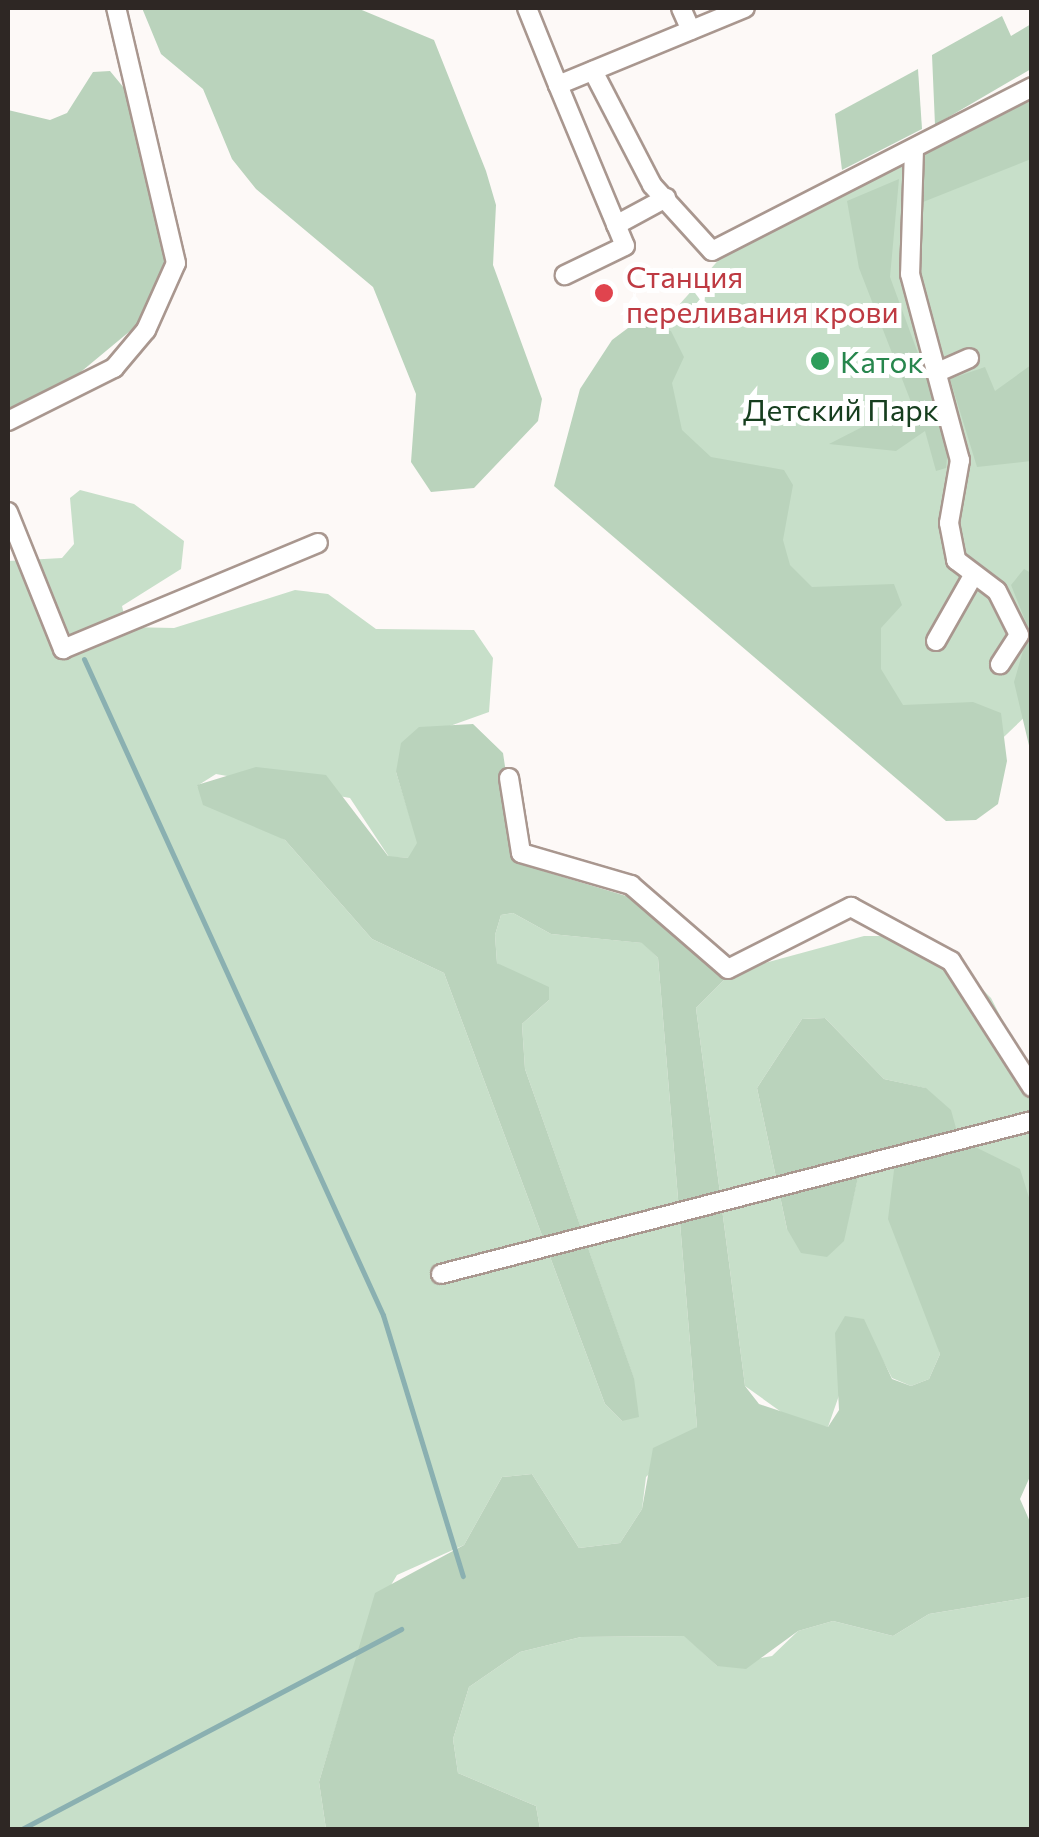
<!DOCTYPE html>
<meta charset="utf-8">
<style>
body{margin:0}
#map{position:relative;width:1039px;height:1837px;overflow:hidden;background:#fdf9f7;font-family:Commissioner,sans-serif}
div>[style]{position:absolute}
.green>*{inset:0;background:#c7dfc9}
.forest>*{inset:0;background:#bad3bc}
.stream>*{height:5px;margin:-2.5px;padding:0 2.5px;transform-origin:2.5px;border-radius:2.5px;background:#8ab0b1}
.roads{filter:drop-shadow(2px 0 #a9978f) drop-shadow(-2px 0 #a9978f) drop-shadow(0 2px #a9978f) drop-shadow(0 -2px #a9978f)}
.minor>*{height:18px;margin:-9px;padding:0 9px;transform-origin:9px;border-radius:9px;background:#fff}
.dots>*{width:28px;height:28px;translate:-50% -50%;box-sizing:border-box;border:5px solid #fff;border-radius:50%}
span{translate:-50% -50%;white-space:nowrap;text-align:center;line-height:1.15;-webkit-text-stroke:10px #fff;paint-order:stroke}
.health-label{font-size:30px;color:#be3a42}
.left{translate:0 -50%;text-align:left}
.leisure-label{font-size:30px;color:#27864d}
.park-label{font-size:30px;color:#163e1e}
.frame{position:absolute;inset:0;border:10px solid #2e2724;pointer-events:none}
</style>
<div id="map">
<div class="green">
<i style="clip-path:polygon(1031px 100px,1031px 711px,986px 754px,946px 763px,635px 379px,672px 313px,722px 256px)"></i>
<i style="clip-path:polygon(80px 490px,134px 504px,184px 541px,181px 569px,122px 606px,127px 627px,174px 628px,295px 590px,328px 594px,376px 629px,474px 630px,493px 658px,489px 712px,447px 727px,396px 772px,418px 843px,409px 858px,389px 857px,350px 798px,216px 774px,197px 786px,285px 840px,372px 939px,444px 973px,605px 1404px,622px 1421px,634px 1379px,525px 1069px,522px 1024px,549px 1000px,497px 963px,495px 935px,501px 915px,513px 913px,551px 934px,643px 943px,658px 958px,697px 1427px,646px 1477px,642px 1509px,620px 1543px,579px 1548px,532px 1474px,502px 1477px,464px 1545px,397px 1575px,366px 1627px,319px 1782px,326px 1829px,8px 1830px,8px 561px,62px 558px,74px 544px,70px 498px)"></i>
<i style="clip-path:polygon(864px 936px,891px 936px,953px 960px,991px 998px,1031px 1076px,1031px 1207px,958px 1139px,950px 1110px,925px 1088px,884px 1079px,825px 1018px,802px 1019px,757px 1088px,787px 1229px,843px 1241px,861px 1164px,880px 1154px,894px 1170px,940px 1354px,929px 1379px,911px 1386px,892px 1378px,879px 1353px,837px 1364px,843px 1384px,828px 1427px,798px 1424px,745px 1386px,696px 1008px,732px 972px)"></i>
<i style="clip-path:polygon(1031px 1597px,1031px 1829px,540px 1829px,536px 1806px,458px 1773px,453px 1739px,469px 1687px,520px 1652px,581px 1637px,685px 1636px,717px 1666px,772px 1656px,798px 1631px,833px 1621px,893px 1636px,929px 1614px)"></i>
</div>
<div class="forest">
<i style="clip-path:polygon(142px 8px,357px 8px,434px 40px,486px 171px,496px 205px,493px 265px,542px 399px,538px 421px,474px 488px,431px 492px,411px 462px,416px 394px,373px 287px,256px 189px,232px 159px,203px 89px,161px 54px)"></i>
<i style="clip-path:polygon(1002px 16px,1011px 36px,1031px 24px,1031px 69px,935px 125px,932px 55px)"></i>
<i style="clip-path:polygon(918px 69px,922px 129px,842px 170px,835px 114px)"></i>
<i style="clip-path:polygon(110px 71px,124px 88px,174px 245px,171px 297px,47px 400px,8px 415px,8px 110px,50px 120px,67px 113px,93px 72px)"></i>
<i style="clip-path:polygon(1031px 101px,1031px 159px,923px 202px,923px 154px)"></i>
<i style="clip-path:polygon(899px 179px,890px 277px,949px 438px,946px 468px,936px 471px,925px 431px,896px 451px,829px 444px,911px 402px,859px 268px,847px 201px)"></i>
<i style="clip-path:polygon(636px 322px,671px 331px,684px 357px,672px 383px,682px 430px,711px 457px,784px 470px,793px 485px,783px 540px,790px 565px,812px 587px,894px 584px,902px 605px,881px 628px,881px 669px,903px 705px,973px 702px,1001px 713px,1007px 761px,998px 804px,976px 820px,946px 821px,554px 486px,580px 389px,612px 340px)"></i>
<i style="clip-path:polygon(1031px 365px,1031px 461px,977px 467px,950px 379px,985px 367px,995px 391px)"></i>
<i style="clip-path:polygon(1024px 569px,1031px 573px,1031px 754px,1014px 682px,1029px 630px,1011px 585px)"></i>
<i style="clip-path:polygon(473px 724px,503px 753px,518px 853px,543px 871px,643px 901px,732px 972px,696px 1008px,745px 1386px,759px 1404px,828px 1427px,839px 1410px,835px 1333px,845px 1316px,864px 1319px,892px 1379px,911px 1386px,929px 1379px,940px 1354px,888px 1219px,894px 1170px,880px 1154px,861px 1164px,844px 1241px,827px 1257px,801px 1253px,787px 1229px,757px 1088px,802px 1019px,825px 1018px,884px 1079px,926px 1088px,951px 1110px,959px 1139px,1020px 1169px,1032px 1207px,1032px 1472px,1020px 1499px,1031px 1524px,1031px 1597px,929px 1614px,893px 1636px,833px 1621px,798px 1631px,746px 1669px,717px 1666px,684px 1636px,581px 1637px,520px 1652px,469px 1687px,453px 1739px,458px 1773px,536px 1806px,540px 1829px,326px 1829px,319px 1782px,375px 1593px,464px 1545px,502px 1477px,532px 1474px,579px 1548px,620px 1543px,642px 1509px,653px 1448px,697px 1427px,658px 958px,642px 943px,551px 934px,513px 913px,501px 915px,495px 935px,497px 963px,549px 987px,549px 1000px,522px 1024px,525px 1069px,634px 1378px,639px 1417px,622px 1421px,605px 1404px,444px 973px,372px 939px,285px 840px,203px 805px,197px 785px,256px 767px,326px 775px,388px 856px,408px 858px,417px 843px,396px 772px,401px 743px,419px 727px)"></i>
</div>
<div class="stream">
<i style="left:84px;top:659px;width:721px;rotate:65.5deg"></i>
<i style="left:383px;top:1315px;width:273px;rotate:73deg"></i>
<i style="left:20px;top:1830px;width:431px;rotate:-27.8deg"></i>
</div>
<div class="roads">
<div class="minor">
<i style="left:527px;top:8px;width:83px;rotate:68.1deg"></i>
<i style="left:558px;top:85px;width:202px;rotate:-22.4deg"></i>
<i style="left:681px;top:8px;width:24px;rotate:66deg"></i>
<i style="left:593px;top:71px;width:128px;rotate:62.6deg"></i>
<i style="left:652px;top:185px;width:89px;rotate:47.7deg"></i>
<i style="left:712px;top:251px;width:360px;rotate:-27.1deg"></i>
<i style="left:558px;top:85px;width:174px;rotate:67.4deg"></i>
<i style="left:625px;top:246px;width:67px;rotate:154.2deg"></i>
<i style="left:914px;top:149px;width:125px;rotate:91.8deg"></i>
<i style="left:910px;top:274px;width:193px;rotate:75deg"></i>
<i style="left:960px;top:460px;width:64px;rotate:99.9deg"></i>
<i style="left:949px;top:523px;width:38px;rotate:79deg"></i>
<i style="left:956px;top:560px;width:51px;rotate:37.1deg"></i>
<i style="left:997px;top:591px;width:49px;rotate:63.4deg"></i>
<i style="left:1019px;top:635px;width:35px;rotate:123deg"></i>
<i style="left:616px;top:225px;width:57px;rotate:-28.4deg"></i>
<i style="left:938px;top:372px;width:34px;rotate:-24deg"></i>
<i style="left:8px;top:421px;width:119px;rotate:-26.6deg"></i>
<i style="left:114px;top:368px;width:50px;rotate:-49.9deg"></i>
<i style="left:146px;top:330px;width:73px;rotate:-65.9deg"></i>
<i style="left:176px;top:263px;width:262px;rotate:-103.2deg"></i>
<i style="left:8px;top:512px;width:148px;rotate:68.1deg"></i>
<i style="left:63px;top:649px;width:276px;rotate:-22.6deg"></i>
<i style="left:936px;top:641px;width:75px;rotate:-60.4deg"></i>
<i style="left:509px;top:778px;width:76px;rotate:80.9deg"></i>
<i style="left:521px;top:853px;width:115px;rotate:16.2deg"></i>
<i style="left:631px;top:885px;width:128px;rotate:40.9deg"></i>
<i style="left:728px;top:969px;width:138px;rotate:-26.8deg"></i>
<i style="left:851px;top:907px;width:114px;rotate:28.4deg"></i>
<i style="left:951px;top:961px;width:150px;rotate:57.3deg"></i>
<i style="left:441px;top:1274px;width:610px;rotate:-14.51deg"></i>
</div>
</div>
<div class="dots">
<i style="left:604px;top:293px;background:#e0444e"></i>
<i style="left:820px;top:361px;background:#2e9e5b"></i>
</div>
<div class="health-label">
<span class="left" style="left:626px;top:293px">Станция<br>переливания крови</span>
</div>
<div class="leisure-label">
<span class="left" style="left:840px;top:361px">Каток</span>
</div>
<div class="park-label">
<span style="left:841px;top:409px">Детский Парк</span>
</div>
<div class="frame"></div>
</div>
